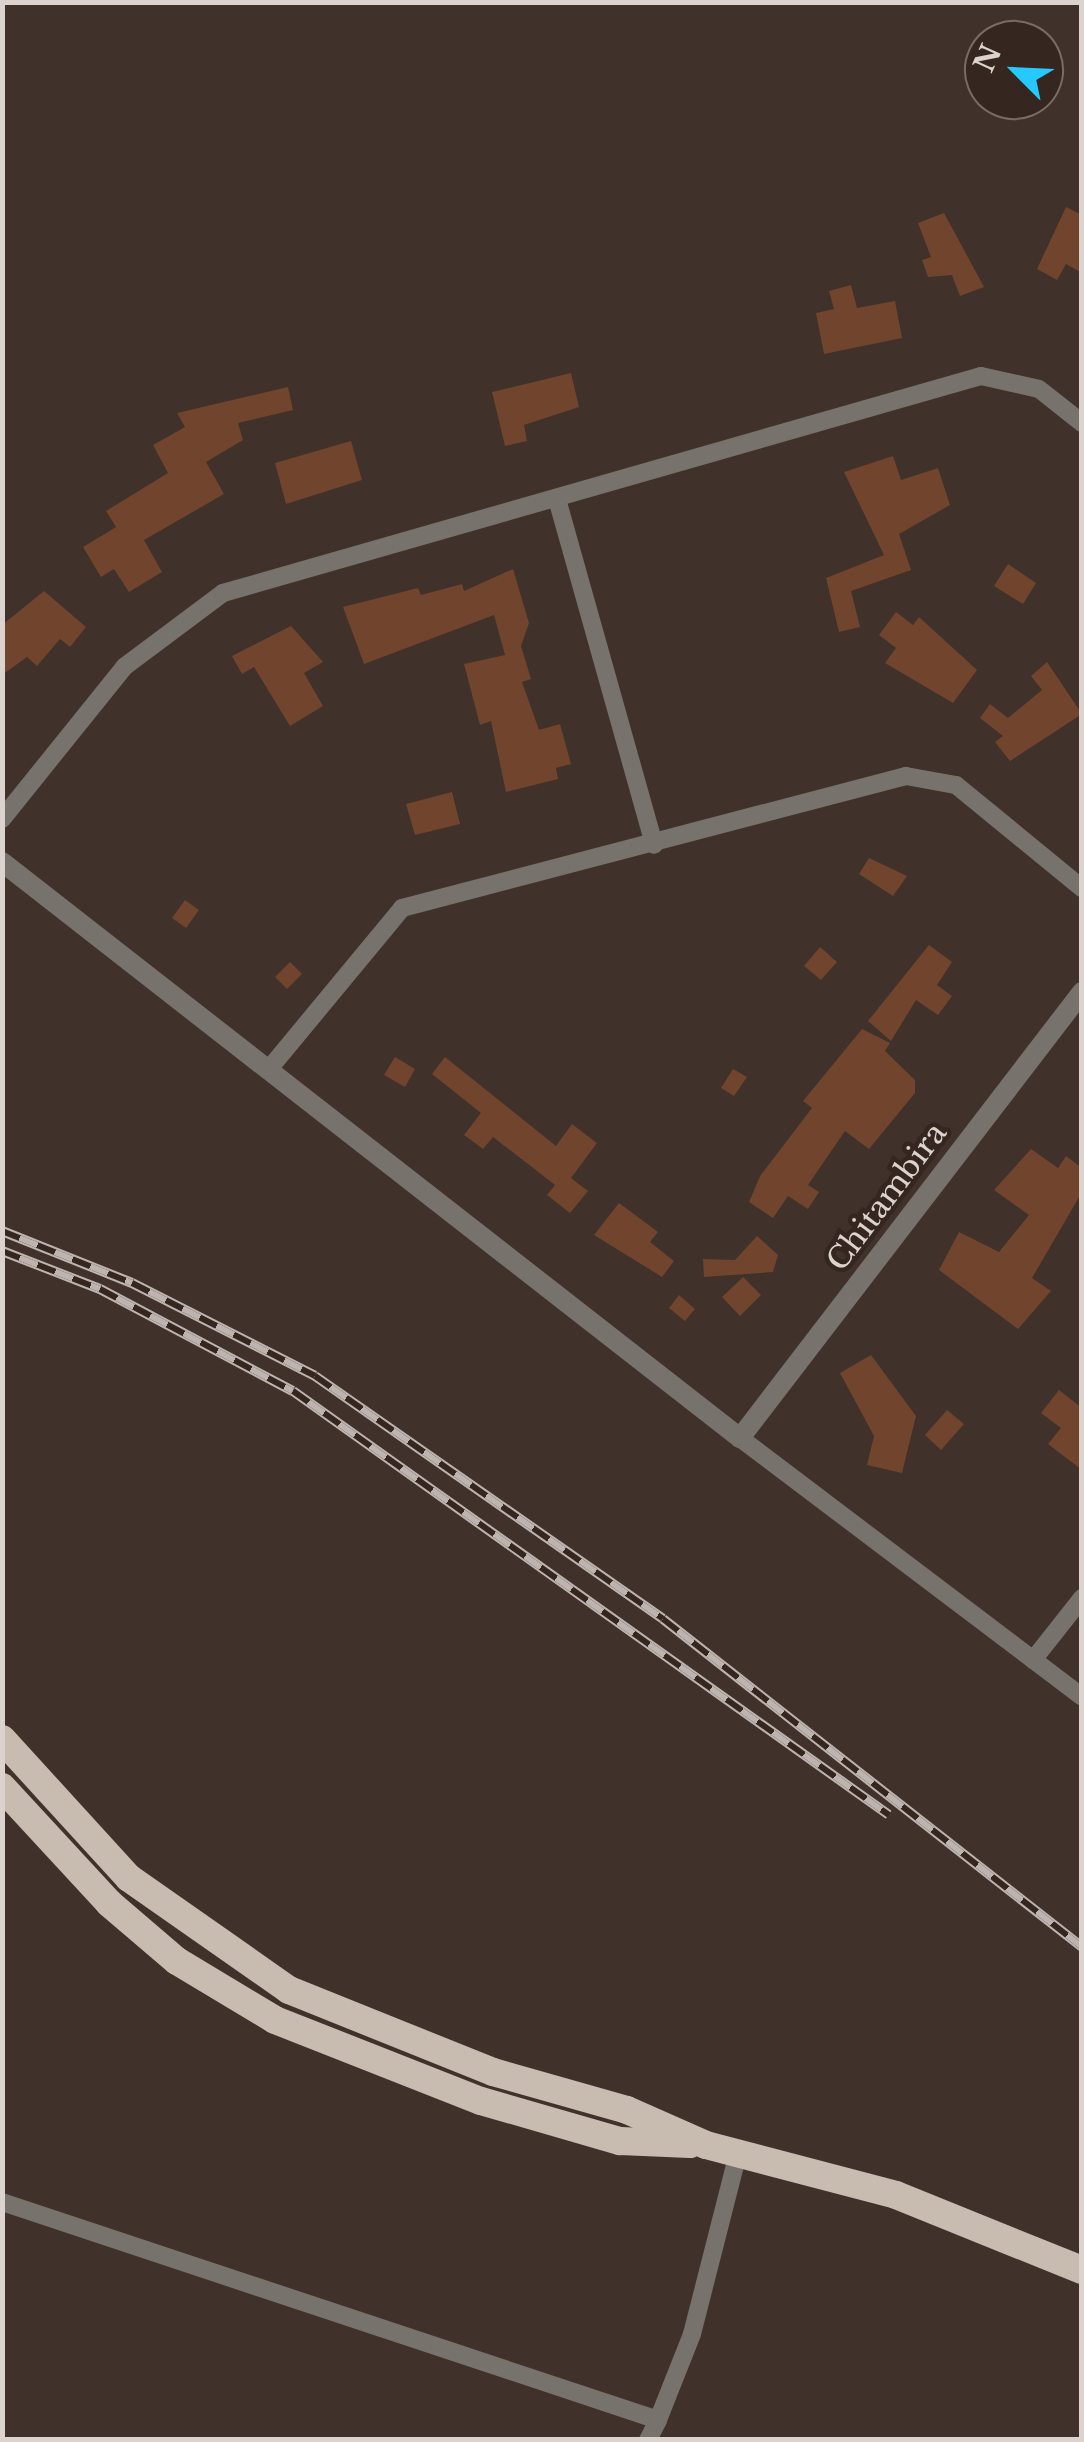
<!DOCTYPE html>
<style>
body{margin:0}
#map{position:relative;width:1084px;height:2442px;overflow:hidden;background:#40312a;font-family:"Libre Baskerville",serif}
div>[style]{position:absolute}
.building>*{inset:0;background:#71442d}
.minor>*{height:18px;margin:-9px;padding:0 9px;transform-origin:9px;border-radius:9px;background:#78726d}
.tertiary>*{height:20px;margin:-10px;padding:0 10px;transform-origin:10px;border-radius:10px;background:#78726d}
.trunk>*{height:28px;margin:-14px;padding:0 14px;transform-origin:14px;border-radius:14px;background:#c8bbaf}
.rail>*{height:10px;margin-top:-5px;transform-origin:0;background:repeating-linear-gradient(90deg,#352720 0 19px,#beb4af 0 38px);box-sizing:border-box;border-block:2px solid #beb4af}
span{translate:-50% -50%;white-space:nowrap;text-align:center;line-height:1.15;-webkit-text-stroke:9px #352720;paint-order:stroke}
.street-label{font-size:30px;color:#dcd3ce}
.frame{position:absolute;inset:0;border:5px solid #dcd3ce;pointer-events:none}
.north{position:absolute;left:964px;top:20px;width:100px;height:100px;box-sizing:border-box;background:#352720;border:2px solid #786c66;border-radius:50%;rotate:294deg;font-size:28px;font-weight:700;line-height:40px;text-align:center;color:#dcd3ce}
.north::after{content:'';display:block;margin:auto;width:35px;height:45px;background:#25c9fe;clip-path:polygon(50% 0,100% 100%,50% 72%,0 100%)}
</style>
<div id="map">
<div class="building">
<i style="clip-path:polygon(1066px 207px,1082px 215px,1082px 273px,1066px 264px,1057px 280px,1037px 269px)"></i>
<i style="clip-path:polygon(944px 213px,984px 287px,960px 296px,952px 275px,928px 277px,922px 260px,931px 257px,918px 223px)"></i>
<i style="clip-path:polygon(851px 285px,857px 308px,895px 301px,902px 338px,824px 354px,816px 313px,834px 309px,829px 291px)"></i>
<i style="clip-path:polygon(571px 373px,579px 407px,524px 425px,527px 441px,505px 446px,492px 392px)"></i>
<i style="clip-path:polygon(288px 387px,293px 410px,238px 423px,243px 440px,206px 462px,224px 494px,144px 540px,162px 572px,129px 592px,114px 569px,101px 577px,83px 547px,116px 527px,106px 511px,168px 473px,153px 445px,185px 427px,177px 413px)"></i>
<i style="clip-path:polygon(351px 441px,362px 480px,286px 504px,275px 463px)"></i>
<i style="clip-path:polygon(893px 456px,901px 480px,938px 468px,950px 505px,899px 534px,911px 570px,851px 591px,860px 627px,839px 632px,826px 578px,884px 555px,844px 472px)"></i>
<i style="clip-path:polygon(1008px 564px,1036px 583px,1023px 604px,994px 586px)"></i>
<i style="clip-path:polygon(513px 569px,529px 623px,521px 646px,531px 679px,522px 682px,539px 730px,560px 724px,571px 764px,556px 768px,558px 779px,506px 792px,491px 721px,480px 725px,464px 664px,505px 655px,494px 615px,364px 664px,343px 607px,418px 588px,421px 595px,462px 584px,464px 591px)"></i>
<i style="clip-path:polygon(44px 591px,86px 627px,70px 647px,60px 639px,37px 666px,27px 657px,2px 675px,2px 625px)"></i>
<i style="clip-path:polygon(896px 612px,913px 625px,919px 617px,977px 670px,953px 703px,885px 663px,896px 648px,879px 635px)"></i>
<i style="clip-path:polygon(291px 626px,323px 662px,304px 673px,323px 706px,290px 726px,254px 667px,242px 674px,232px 656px)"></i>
<i style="clip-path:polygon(1047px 662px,1082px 714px,1010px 761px,995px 742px,1003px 736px,980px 718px,990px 704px,1008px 718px,1042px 690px,1031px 676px)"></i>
<i style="clip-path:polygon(452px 792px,460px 824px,415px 835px,406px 804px)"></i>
<i style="clip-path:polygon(869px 858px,907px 876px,893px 896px,859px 874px)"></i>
<i style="clip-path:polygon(185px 900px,199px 910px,186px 928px,172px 918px)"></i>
<i style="clip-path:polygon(929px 945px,952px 962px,937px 985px,952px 996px,938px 1015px,916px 1000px,891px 1041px,868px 1021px)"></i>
<i style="clip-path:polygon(820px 947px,837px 962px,821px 980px,804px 966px)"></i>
<i style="clip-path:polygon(290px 962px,302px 974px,287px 989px,275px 977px)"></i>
<i style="clip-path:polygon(862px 1029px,890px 1043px,885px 1051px,915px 1080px,915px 1093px,869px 1149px,845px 1131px,808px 1185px,819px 1192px,808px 1209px,788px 1196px,773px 1218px,749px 1202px,760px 1176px,812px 1108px,803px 1101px)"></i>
<i style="clip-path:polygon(395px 1057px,415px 1069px,405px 1087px,384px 1075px)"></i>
<i style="clip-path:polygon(445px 1057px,556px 1146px,572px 1124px,597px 1143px,571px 1178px,588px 1191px,570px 1213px,547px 1195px,555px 1185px,493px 1137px,483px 1149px,464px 1135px,481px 1113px,432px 1074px)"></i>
<i style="clip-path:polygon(733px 1069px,747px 1077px,734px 1096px,721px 1088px)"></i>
<i style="clip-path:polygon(1031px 1149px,1058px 1168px,1066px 1156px,1082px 1168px,1082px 1192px,1032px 1278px,1051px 1291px,1018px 1329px,939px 1270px,959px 1232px,999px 1252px,1029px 1215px,994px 1190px)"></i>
<i style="clip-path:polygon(619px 1203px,658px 1232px,650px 1242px,674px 1261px,662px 1277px,594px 1235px)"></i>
<i style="clip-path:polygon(757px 1236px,778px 1255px,773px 1272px,704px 1277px,703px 1259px,735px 1260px)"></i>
<i style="clip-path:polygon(743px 1277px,761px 1295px,740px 1316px,722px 1297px)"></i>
<i style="clip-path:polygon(679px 1295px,695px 1309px,685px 1321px,669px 1308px)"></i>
<i style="clip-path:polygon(871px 1355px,916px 1416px,902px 1473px,867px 1465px,874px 1436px,840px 1373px)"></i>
<i style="clip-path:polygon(1059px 1390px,1082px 1408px,1082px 1470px,1048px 1444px,1061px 1428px,1041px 1413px)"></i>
<i style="clip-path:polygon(947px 1410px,964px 1424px,941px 1450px,925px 1435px)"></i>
</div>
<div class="minor">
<i style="left:557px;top:499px;width:359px;rotate:74.3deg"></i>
<i style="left:2px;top:819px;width:195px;rotate:-51.2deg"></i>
<i style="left:124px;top:667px;width:124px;rotate:-36.8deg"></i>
<i style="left:223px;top:593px;width:788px;rotate:-15.98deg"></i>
<i style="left:981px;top:376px;width:59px;rotate:12.6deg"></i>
<i style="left:1039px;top:389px;width:55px;rotate:38.3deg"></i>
<i style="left:269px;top:1069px;width:209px;rotate:-50.4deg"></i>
<i style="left:402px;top:908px;width:521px;rotate:-14.68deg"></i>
<i style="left:906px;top:776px;width:51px;rotate:10.2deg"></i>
<i style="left:956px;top:785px;width:163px;rotate:39.3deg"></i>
<i style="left:740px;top:1438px;width:429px;rotate:37.1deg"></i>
<i style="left:1033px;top:1660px;width:79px;rotate:-51.7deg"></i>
<i style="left:2px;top:2202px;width:691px;rotate:18.38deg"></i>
<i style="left:658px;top:2420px;width:92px;rotate:-68.4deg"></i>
<i style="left:692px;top:2334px;width:186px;rotate:-75.7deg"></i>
<i style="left:648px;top:2440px;width:22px;rotate:-63deg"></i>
</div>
<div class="tertiary">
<i style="left:2px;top:862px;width:936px;rotate:37.97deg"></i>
<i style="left:740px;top:1438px;width:562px;rotate:-52.52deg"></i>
</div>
<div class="trunk">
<i style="left:2px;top:1739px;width:188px;rotate:47.6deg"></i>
<i style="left:129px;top:1878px;width:195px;rotate:35deg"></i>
<i style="left:289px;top:1990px;width:220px;rotate:21.9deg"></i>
<i style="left:493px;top:2072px;width:139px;rotate:15.8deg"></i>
<i style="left:627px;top:2110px;width:86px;rotate:23.9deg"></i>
<i style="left:706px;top:2145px;width:196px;rotate:14.7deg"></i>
<i style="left:896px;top:2195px;width:201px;rotate:22deg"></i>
<i style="left:2px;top:1787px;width:158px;rotate:47.3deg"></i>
<i style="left:109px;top:1903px;width:89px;rotate:40.5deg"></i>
<i style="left:177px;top:1961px;width:114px;rotate:31deg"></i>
<i style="left:275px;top:2020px;width:221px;rotate:21.5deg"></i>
<i style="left:481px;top:2101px;width:145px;rotate:16.1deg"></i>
<i style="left:620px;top:2141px;width:70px;rotate:2.5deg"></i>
</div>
<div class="rail">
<i style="left:2px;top:1231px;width:140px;rotate:21.8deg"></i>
<i style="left:132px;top:1283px;width:205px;rotate:26.9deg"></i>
<i style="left:315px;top:1376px;width:424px;rotate:34.9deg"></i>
<i style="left:663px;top:1619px;width:532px;rotate:38.05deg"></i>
<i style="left:2px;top:1251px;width:105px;rotate:21.2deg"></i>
<i style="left:100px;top:1289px;width:218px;rotate:27.9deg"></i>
<i style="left:293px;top:1391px;width:731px;rotate:35.43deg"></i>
</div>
<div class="street-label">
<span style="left:887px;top:1197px;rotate:-53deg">Chitambira</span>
</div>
<div class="frame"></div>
<div class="north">N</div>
</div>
